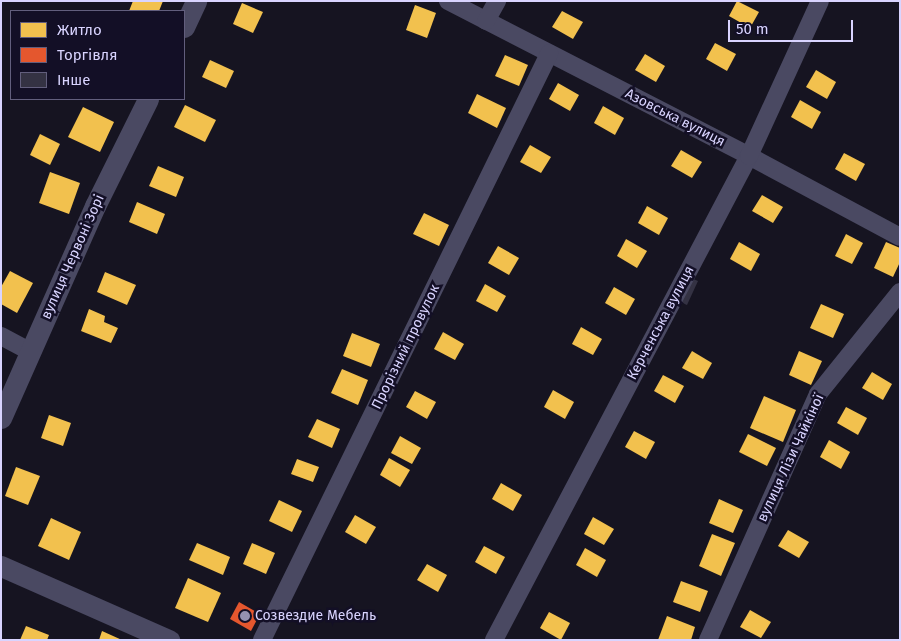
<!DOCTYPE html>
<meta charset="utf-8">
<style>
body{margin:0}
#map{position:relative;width:901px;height:641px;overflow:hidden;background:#161421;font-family:"Fira Sans",sans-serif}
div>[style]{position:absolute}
.homes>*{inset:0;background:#f2c14e}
.shops>*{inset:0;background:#e4572e}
.building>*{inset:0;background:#343243}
.minor>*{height:18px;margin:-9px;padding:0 9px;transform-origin:9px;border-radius:9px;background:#4a4962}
.tertiary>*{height:21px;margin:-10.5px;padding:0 10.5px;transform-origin:10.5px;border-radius:10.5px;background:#4a4962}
.dots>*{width:14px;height:14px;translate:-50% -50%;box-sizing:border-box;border:2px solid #130f26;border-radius:50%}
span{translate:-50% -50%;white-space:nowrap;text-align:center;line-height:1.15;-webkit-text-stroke:5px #130f26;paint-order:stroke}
.street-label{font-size:14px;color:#d9d4ff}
.poi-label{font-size:14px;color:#d9d4ff}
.left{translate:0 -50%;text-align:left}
.frame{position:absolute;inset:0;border:2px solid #d9d4ff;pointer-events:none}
.legend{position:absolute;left:10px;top:10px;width:175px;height:90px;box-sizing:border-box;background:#130f26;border:1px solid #625e7d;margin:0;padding:6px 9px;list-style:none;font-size:15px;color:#d9d4ff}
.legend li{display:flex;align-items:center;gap:10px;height:25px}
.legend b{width:25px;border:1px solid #625e7d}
.scale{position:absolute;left:728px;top:20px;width:125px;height:22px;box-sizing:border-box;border:2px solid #d9d4ff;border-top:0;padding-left:6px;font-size:15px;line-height:18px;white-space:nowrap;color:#d9d4ff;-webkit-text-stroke:4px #130f26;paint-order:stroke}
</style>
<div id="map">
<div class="homes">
<i style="clip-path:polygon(133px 1px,163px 1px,159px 11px,129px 11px)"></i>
<i style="clip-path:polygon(737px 1px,759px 12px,750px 28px,729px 16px)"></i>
<i style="clip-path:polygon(242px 3px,263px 12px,253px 33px,233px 24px)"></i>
<i style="clip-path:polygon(415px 5px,436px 13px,427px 38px,406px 30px)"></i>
<i style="clip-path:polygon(562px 11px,583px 22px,573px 39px,552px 27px)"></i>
<i style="clip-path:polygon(715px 43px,736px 54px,727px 71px,706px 59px)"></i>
<i style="clip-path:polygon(645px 54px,665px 66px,656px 82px,635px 70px)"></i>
<i style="clip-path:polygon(505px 55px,528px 65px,519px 86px,495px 76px)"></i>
<i style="clip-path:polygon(210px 60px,234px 71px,226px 88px,202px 77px)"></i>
<i style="clip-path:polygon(816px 70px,836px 82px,827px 99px,806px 87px)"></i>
<i style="clip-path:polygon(558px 83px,579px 95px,570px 111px,549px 99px)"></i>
<i style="clip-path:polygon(477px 94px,506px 108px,497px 128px,468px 113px)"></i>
<i style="clip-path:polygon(800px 100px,821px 112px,812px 129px,791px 117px)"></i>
<i style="clip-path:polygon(185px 105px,216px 120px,205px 142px,174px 127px)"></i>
<i style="clip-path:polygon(603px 106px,624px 118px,615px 135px,594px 123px)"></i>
<i style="clip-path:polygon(83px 107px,114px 122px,100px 152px,68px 137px)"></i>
<i style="clip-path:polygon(40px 134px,60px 144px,50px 165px,30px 155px)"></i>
<i style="clip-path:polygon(530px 145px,551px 157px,541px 173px,520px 162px)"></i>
<i style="clip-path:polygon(681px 150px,702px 162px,692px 178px,671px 166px)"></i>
<i style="clip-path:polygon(844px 153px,865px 164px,856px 181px,835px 169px)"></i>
<i style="clip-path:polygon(158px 166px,184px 177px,176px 197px,149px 186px)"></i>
<i style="clip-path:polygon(50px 172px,80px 183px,69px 214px,39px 203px)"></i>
<i style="clip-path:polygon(762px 195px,783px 207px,773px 223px,752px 211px)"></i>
<i style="clip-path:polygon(137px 202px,165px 214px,157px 234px,129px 222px)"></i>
<i style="clip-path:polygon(647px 206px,668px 218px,659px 235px,638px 223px)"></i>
<i style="clip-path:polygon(424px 213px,449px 225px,439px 246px,413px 234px)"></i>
<i style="clip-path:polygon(846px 234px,863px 243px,852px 264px,835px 256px)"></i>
<i style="clip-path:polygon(626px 239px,647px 251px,637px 268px,617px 256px)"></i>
<i style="clip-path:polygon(739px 242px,760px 254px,751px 271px,730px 259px)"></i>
<i style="clip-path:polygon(886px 242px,900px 248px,900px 262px,893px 277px,874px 268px)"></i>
<i style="clip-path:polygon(498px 246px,519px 258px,509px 275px,488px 263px)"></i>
<i style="clip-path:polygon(10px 271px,33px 283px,17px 313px,1px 304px,1px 287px)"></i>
<i style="clip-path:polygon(105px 272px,136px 285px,127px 305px,97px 292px)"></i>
<i style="clip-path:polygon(485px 284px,506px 296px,497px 312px,476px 301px)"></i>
<i style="clip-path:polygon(614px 287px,635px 299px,626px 315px,605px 303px)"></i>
<i style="clip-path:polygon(821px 304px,844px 314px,833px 338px,810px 328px)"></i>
<i style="clip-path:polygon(89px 309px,105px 316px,104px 322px,118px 328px,111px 343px,81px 331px)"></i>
<i style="clip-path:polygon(581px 327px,602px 339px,593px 355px,572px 344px)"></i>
<i style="clip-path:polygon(443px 332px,464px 344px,455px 360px,434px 349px)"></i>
<i style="clip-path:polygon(352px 333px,380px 344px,371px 367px,343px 356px)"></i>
<i style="clip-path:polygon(692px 351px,712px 363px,703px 379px,682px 368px)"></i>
<i style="clip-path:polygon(799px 351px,822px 361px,811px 385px,789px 375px)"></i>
<i style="clip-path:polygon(342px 369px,368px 380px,358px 405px,331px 393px)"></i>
<i style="clip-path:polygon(872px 372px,892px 384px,883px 400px,862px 388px)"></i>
<i style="clip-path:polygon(663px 375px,684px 386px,675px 403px,654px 391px)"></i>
<i style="clip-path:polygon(553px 390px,574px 402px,565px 419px,544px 407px)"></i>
<i style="clip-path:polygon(415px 391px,436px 402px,427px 419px,406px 407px)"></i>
<i style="clip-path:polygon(764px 396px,796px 410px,783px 442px,750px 428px)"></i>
<i style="clip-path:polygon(846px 407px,867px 418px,858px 435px,837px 423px)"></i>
<i style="clip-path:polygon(49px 415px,71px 423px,63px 446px,41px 438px)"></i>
<i style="clip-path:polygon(317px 419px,340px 429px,332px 448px,308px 437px)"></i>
<i style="clip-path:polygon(634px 431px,655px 442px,646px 459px,625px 447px)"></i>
<i style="clip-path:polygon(748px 434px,776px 448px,767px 466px,739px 452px)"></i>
<i style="clip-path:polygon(400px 436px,421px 448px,412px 464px,391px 453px)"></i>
<i style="clip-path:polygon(829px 440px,850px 452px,841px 469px,820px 457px)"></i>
<i style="clip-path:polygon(389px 458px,410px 470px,400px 487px,380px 475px)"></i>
<i style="clip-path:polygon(297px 459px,319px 467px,313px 482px,291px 474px)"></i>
<i style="clip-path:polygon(16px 467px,40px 476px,28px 505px,5px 496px)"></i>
<i style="clip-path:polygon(501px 483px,522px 495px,513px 511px,492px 499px)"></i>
<i style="clip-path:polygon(719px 499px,743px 510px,733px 533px,709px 523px)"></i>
<i style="clip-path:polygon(279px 500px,302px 511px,292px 532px,269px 521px)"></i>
<i style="clip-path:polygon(355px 515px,376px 527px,366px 544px,345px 532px)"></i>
<i style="clip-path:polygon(593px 517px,614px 529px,604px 545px,584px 534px)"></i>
<i style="clip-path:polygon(51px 518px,81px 532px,69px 560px,38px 546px)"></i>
<i style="clip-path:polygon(788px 530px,809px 542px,799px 558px,778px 546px)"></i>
<i style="clip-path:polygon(712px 534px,735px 543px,721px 576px,699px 566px)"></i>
<i style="clip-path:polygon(197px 543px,230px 557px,223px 575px,189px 560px)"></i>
<i style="clip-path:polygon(252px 543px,275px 553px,266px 574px,243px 564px)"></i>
<i style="clip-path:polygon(484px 546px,505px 557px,496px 574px,475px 562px)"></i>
<i style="clip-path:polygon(585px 548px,606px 560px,597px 577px,576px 565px)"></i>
<i style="clip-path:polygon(427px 564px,447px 575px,438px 592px,417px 580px)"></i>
<i style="clip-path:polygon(188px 578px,221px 593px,208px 622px,175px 608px)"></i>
<i style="clip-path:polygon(681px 581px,708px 591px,700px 612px,673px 602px)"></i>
<i style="clip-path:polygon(750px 610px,771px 622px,761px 638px,740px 627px)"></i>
<i style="clip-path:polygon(549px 612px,570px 623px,561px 640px,540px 628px)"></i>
<i style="clip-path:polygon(667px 616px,695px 627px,691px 640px,658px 640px)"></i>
<i style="clip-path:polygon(26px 626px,49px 635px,47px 640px,20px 640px)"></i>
<i style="clip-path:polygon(102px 631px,122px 640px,99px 640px)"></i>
</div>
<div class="shops">
<i style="clip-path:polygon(239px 602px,260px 614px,251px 631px,230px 619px)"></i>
</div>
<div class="building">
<i style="clip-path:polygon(684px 275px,698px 281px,687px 305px,673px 299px)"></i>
</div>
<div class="minor">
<i style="left:448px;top:1px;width:339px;rotate:27.2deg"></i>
<i style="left:749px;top:156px;width:171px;rotate:28.2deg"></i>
<i style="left:486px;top:21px;width:23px;rotate:-61deg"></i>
<i style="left:1px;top:336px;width:34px;rotate:28deg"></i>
<i style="left:262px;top:640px;width:653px;rotate:-63.91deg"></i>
<i style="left:494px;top:640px;width:547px;rotate:-62.22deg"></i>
<i style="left:749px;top:156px;width:170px;rotate:-65.4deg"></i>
<i style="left:708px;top:640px;width:269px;rotate:-65.9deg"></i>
<i style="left:818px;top:394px;width:131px;rotate:-51.2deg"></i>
</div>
<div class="tertiary">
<i style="left:184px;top:27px;width:29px;rotate:-65deg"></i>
<i style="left:1px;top:418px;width:232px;rotate:-66.1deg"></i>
<i style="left:95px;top:206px;width:119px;rotate:-63.6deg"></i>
<i style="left:1px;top:566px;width:184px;rotate:23.8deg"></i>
</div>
<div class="dots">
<i style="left:245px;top:616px;background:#9591b1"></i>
</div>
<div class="street-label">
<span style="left:675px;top:118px;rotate:27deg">Азовська вулиця</span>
<span style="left:73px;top:257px;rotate:-66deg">вулиця Червоні Зорі</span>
<span style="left:661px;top:323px;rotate:-62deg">Керченська вулиця</span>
<span style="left:406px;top:347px;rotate:-64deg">Прорізний провулок</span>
<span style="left:791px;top:458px;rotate:-65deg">вулиця Лізи Чайкіної</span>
</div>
<div class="poi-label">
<span class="left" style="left:255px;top:616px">Созвездие Мебель</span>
</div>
<div class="frame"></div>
<ul class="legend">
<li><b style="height:14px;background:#f2c14e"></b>Житло</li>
<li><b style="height:14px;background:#e4572e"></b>Торгівля</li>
<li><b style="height:14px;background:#343243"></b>Інше</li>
</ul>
<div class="scale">50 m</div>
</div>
